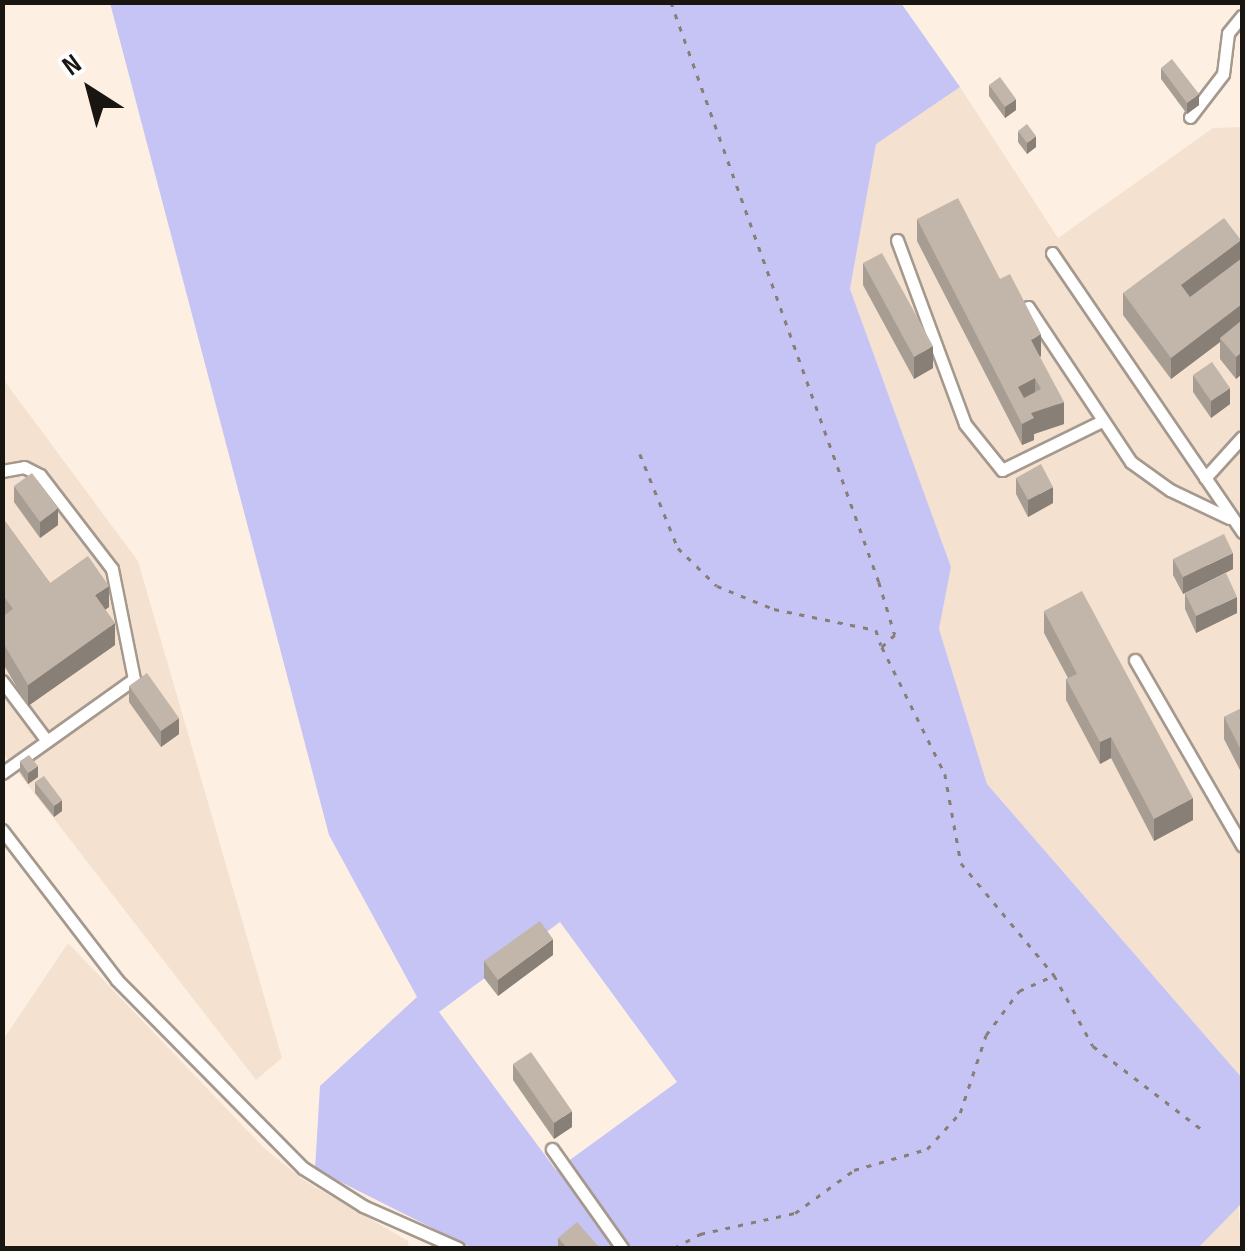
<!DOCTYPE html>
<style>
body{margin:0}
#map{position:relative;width:1245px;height:1251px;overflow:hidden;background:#fdf0e3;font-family:"Sofia Sans Condensed",sans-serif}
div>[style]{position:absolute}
.built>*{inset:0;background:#f4e1cf}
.green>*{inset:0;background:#c6c4f5}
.path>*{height:2.5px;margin-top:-1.25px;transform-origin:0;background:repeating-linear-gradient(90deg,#877f77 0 5px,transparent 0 13px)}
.roads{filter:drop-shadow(2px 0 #a5998e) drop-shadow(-2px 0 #a5998e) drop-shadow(0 2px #a5998e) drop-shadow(0 -2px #a5998e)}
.minor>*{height:11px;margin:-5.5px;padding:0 5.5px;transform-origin:5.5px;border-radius:5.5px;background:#fff}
.wall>*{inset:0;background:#a79d92}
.shaded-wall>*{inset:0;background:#887f77}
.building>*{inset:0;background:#c2b6aa}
span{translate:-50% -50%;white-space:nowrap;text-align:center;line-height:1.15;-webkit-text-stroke:9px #fff;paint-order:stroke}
.frame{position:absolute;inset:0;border:5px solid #191511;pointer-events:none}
.north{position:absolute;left:40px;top:40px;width:100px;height:100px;-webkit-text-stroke:8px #fff;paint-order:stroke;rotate:324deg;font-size:28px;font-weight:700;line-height:40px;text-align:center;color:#191511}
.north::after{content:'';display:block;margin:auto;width:35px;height:45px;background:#191511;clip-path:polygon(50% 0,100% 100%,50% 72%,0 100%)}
</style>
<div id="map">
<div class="built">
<i style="clip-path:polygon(960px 87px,1058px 238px,1213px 128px,1242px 127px,1242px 1078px,987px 784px,939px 629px,951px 567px,850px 289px,876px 143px)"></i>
<i style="clip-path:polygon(3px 379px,138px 561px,282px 1058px,256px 1080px,3px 753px)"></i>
<i style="clip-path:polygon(68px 943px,265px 1149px,305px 1181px,408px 1241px,409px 1248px,3px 1248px,3px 1040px)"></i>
<i style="clip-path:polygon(1238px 1203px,1242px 1248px,1198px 1248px)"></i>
</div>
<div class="green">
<i style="clip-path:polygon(evenodd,110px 3px,901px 3px,960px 87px,876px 144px,850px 289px,951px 567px,939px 629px,987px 784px,1242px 1078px,1242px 1203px,1198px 1248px,472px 1248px,315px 1169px,320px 1086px,417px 997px,329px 835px,110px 3px,560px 922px,677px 1082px,556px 1170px,439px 1012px,560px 922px)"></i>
</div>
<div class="path">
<i style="left:671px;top:2px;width:616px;rotate:70.27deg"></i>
<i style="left:879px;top:582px;width:55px;rotate:73.2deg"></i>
<i style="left:895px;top:635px;width:18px;rotate:137deg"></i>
<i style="left:882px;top:647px;width:142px;rotate:63.6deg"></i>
<i style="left:945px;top:774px;width:90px;rotate:79.8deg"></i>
<i style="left:961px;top:863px;width:146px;rotate:50.3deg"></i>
<i style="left:1054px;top:975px;width:81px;rotate:61.2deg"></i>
<i style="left:1093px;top:1046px;width:136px;rotate:37.5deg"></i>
<i style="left:640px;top:454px;width:101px;rotate:68deg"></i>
<i style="left:678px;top:548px;width:54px;rotate:44.3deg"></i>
<i style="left:717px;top:586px;width:61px;rotate:22deg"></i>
<i style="left:774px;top:609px;width:104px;rotate:11.6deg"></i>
<i style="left:876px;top:630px;width:16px;rotate:72deg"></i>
<i style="left:674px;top:1248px;width:30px;rotate:-28deg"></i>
<i style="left:700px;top:1234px;width:97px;rotate:-12.5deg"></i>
<i style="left:795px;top:1213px;width:73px;rotate:-36.1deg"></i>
<i style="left:854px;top:1170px;width:76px;rotate:-16deg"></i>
<i style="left:927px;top:1149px;width:49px;rotate:-47.5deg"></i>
<i style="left:960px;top:1113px;width:82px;rotate:-71.6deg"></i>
<i style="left:986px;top:1035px;width:55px;rotate:-53.1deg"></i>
<i style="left:1019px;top:991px;width:36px;rotate:-24deg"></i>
</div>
<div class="roads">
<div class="minor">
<i style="left:1190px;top:117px;width:54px;rotate:-52.5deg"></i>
<i style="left:1223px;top:74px;width:41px;rotate:-83deg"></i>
<i style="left:1228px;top:33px;width:22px;rotate:-51deg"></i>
<i style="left:897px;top:240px;width:196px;rotate:69.7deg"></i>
<i style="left:965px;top:424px;width:59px;rotate:51.2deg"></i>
<i style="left:1002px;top:470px;width:111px;rotate:-26.1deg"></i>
<i style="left:1052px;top:253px;width:338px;rotate:55.7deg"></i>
<i style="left:1028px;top:307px;width:186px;rotate:56.4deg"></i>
<i style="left:1131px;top:462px;width:48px;rotate:35.7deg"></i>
<i style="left:1170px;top:490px;width:65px;rotate:25.4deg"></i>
<i style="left:2px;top:471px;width:22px;rotate:-10deg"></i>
<i style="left:24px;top:467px;width:18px;rotate:27deg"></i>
<i style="left:40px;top:475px;width:118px;rotate:52.5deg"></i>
<i style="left:112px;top:569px;width:112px;rotate:78.7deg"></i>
<i style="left:134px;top:679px;width:162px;rotate:144.5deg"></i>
<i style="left:1205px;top:478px;width:55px;rotate:-47.9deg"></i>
<i style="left:1135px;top:660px;width:214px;rotate:60deg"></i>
<i style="left:2px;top:681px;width:75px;rotate:53.1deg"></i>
<i style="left:2px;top:830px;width:189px;rotate:52.5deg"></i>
<i style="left:117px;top:980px;width:264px;rotate:45.3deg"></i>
<i style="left:303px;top:1168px;width:71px;rotate:32.3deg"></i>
<i style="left:363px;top:1206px;width:104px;rotate:23.9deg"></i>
<i style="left:552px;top:1149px;width:121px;rotate:54.7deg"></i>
</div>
</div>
<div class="wall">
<i style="clip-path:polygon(1161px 68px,1199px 105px,1187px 114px,1161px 79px)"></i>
<i style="clip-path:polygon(989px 85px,1016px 110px,1005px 118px,989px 96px)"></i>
<i style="clip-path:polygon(1018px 131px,1036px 147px,1027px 154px,1018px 142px)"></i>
<i style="clip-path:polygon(917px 219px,1000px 279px,1041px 356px,1040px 357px,1064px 424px,1034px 434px,1034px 440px,1022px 445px,917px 241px)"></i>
<i style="clip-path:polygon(1242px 258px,1242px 374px,1236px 379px,1220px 359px,1220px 342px,1171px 379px,1123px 315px,1123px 293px)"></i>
<i style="clip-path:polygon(863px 263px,933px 368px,914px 379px,863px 285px)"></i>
<i style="clip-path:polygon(1193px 375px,1230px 404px,1211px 418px,1193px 392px)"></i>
<i style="clip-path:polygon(1016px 478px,1053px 503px,1028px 517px,1016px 494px)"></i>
<i style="clip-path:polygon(14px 486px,58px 525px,40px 538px,14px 502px)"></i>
<i style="clip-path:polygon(2px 517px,50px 583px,109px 607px,105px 610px,115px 645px,28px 706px,2px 662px)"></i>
<i style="clip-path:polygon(1173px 559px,1233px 569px,1183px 594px,1173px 575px)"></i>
<i style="clip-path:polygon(1185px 593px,1237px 613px,1196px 633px,1185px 609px)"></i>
<i style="clip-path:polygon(1044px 611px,1193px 820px,1154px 841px,1111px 758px,1100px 764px,1066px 700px,1066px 679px,1068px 678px,1044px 633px)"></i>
<i style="clip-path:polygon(129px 686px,179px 734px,161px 747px,129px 702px)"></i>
<i style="clip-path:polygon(1242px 708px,1242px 774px,1224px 739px,1224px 717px)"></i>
<i style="clip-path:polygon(20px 761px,38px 777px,28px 784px,20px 772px)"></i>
<i style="clip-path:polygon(35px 782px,62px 811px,54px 817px,35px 793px)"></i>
<i style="clip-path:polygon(553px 955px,498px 996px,484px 978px,484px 961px)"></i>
<i style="clip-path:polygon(513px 1064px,572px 1127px,554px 1139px,513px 1080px)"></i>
<i style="clip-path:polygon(558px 1238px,600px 1248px,558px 1248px)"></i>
</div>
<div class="shaded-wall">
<i style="clip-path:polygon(1199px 94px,1199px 105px,1187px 114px,1187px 103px)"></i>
<i style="clip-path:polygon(1016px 99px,1016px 110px,1005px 118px,1005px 107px)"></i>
<i style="clip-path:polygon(1036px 136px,1036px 147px,1027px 154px,1027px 143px)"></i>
<i style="clip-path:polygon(1241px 240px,1241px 262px,1181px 306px,1181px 285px)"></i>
<i style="clip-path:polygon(1242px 304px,1242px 326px,1220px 338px,1220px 342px,1171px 379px,1171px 358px)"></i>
<i style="clip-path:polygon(1041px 334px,1041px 356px,1031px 361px,1031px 340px)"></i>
<i style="clip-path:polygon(933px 346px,933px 368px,914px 379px,914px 357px)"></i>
<i style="clip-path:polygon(1242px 352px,1242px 374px,1236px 379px,1236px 357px)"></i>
<i style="clip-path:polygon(1035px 378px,1035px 399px,1018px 408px,1018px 387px)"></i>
<i style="clip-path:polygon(1230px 388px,1230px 404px,1211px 418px,1211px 401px)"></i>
<i style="clip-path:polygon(1064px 402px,1064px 424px,1034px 434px,1034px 440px,1022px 445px,1022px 424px,1031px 413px)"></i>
<i style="clip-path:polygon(1053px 487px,1053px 503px,1028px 517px,1028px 500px)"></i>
<i style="clip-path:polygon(58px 508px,58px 525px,40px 538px,40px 522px)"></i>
<i style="clip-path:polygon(1233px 553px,1233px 569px,1183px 594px,1183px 577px)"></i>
<i style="clip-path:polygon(109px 586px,109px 607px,95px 617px,95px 595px)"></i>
<i style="clip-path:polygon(1237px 597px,1237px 613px,1196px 633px,1196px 616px)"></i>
<i style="clip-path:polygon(115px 623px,115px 645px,28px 706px,28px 685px)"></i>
<i style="clip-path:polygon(179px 718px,179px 734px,161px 747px,161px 731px)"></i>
<i style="clip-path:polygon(1111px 737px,1111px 758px,1100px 764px,1100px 742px)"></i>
<i style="clip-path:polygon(38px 766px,38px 777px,28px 784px,28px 773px)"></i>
<i style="clip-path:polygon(1193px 798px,1193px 820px,1154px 841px,1154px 819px)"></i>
<i style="clip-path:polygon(62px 800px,62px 811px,54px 817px,54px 806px)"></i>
<i style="clip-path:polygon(553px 939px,553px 955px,498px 996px,498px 980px)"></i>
<i style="clip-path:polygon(572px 1111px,572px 1127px,554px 1139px,554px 1123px)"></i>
</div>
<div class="building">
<i style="clip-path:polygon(1172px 59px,1199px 94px,1187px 103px,1161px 68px)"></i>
<i style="clip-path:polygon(1000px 77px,1016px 99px,1005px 107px,989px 85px)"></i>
<i style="clip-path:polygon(1027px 124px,1036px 136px,1027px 143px,1018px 131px)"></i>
<i style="clip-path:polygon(evenodd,958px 198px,1000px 279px,1010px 274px,1041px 334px,1031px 340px,1064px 402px,1031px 413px,1034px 418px,1022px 424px,917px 219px,958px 198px,1035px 378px,1041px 389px,1024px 398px,1018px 387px,1035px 378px)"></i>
<i style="clip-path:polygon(1224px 218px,1241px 240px,1181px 285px,1190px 297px,1242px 258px,1242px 304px,1171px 358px,1123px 293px)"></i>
<i style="clip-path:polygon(882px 253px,933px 346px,914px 357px,863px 263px)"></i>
<i style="clip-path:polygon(1242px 320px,1242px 352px,1236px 357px,1220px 338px)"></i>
<i style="clip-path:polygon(1212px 362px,1230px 388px,1211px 401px,1193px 375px)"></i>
<i style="clip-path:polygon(1041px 464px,1053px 487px,1028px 500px,1016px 478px)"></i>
<i style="clip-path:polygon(32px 473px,58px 508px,40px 522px,14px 486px)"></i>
<i style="clip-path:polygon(2px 517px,50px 583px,88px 556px,109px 586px,95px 595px,115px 623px,28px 685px,2px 641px,2px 617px,13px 609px,2px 594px)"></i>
<i style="clip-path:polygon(1224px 534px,1233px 553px,1183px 577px,1173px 559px)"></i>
<i style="clip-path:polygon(1226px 573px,1237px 597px,1196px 616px,1185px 593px)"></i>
<i style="clip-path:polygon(1082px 591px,1193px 798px,1154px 819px,1111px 737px,1100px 742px,1066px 679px,1077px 674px,1044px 611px)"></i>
<i style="clip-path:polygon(147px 673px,179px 718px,161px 731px,129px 686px)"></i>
<i style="clip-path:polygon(1242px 708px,1242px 752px,1224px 717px)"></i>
<i style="clip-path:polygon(29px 755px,38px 766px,28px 773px,20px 761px)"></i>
<i style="clip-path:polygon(44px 776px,62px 800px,54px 806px,35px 782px)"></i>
<i style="clip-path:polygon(540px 921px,553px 939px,498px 980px,484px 961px)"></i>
<i style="clip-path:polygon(531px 1052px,572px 1111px,554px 1123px,513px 1064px)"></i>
<i style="clip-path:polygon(577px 1222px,600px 1248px,567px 1248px,558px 1238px)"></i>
</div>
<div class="frame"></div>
<div class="north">N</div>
</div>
